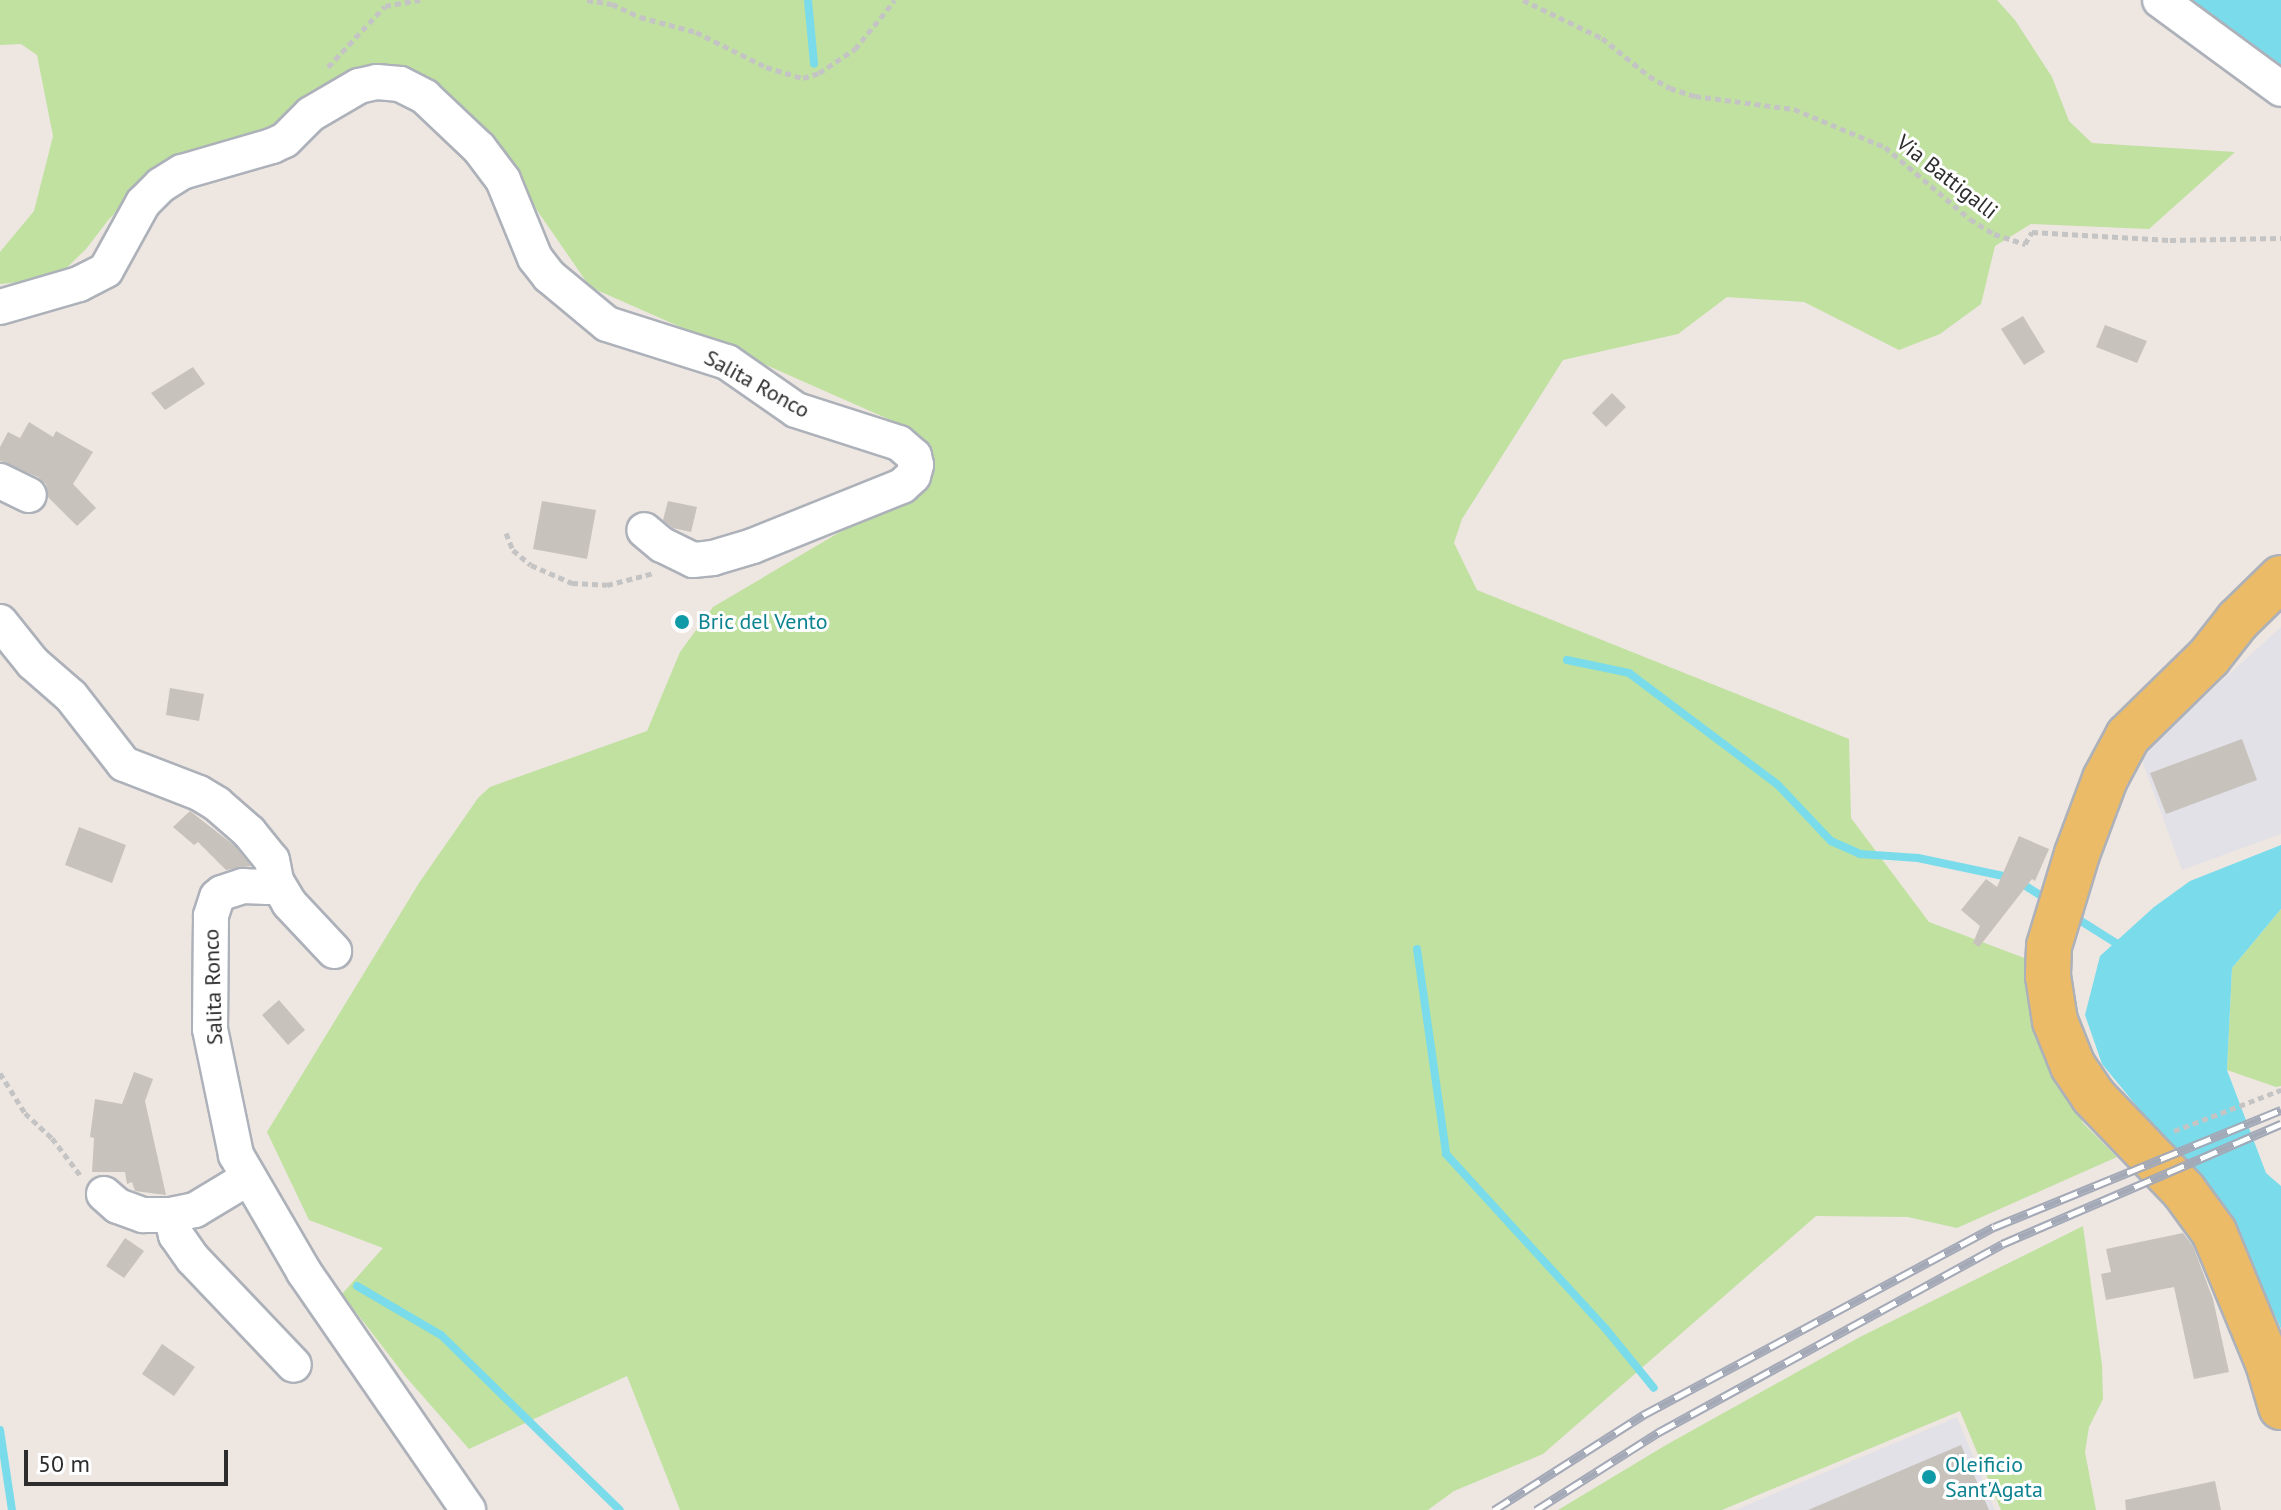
<!DOCTYPE html>
<style>
body{margin:0}
#map{position:relative;width:2281px;height:1510px;overflow:hidden;background:#eee6e1;font-family:"PT Sans",sans-serif}
div>[style]{position:absolute}
.industrial>*{inset:0;background:#e2e1e7}
.green>*{inset:0;background:#c0e1a0}
.water>*{inset:0;background:#7adcea}
.stream>*{height:8px;margin:-4px;padding:0 4px;transform-origin:4px;border-radius:4px;background:#7adcea}
.building>*{inset:0;background:#c7c2bc}
.path>*{height:5px;margin-top:-2.5px;transform-origin:0;background:repeating-linear-gradient(90deg,#c4c4c4 0 6px,transparent 0 10px)}
.roads{filter:drop-shadow(2px 0 #adb1b9) drop-shadow(-2px 0 #adb1b9) drop-shadow(0 2px #adb1b9) drop-shadow(0 -2px #adb1b9)}
.minor>*{height:34px;margin:-17px;padding:0 17px;transform-origin:17px;border-radius:17px;background:#fff}
.major>*{height:44px;margin:-22px;padding:0 22px;transform-origin:22px;border-radius:22px;background:#ebbb68}
.rail>*{height:9px;margin-top:-4.5px;transform-origin:0;background:repeating-linear-gradient(90deg,#fff 0 18px,#a3a9b7 0 36px);box-sizing:border-box;border-block:2px solid #a3a9b7}
.dots>*{width:22px;height:22px;translate:-50% -50%;box-sizing:border-box;border:4px solid #fff;border-radius:50%}
span{translate:-50% -50%;white-space:nowrap;text-align:center;line-height:1.15;-webkit-text-stroke:6px #fff;paint-order:stroke}
.street-label{font-size:22px;color:#2d2d2d}
.culture-label{font-size:22px;color:#0d838f}
.left{translate:0 -50%;text-align:left}
.scale{position:absolute;left:24px;top:1450px;width:204px;height:36px;box-sizing:border-box;border:4px solid #2d2d2d;border-top:0;padding-left:10px;font-size:24px;line-height:28px;white-space:nowrap;color:#2d2d2d;-webkit-text-stroke:6px #fff;paint-order:stroke}
</style>
<div id="map">
<div class="industrial">
<i style="clip-path:polygon(2281px 627px,2281px 834px,2182px 870px,2140px 755px)"></i>
<i style="clip-path:polygon(1957px 1417px,1995px 1510px,1735px 1510px)"></i>
</div>
<div class="green">
<i style="clip-path:polygon(0 0,1997px 0,2015px 20px,2052px 77px,2069px 121px,2092px 143px,2235px 152px,2149px 229px,2031px 224px,1995px 246px,1981px 304px,1940px 334px,1899px 350px,1804px 302px,1727px 297px,1678px 334px,1563px 360px,1462px 519px,1454px 543px,1477px 590px,1849px 739px,1851px 818px,1929px 922px,2027px 959px,2039px 1034px,2083px 1123px,2117px 1157px,1957px 1228px,1908px 1217px,1816px 1216px,1543px 1454px,1454px 1491px,1428px 1510px,680px 1510px,627px 1376px,469px 1449px,406px 1377px,342px 1294px,383px 1248px,309px 1220px,267px 1132px,419px 883px,478px 798px,490px 787px,647px 731px,680px 652px,713px 607px,918px 486px,924px 443px,913px 430px,590px 287px,481px 129px,400px 73px,152px 177px,109px 219px,86px 249px,56px 278px,0 284px,0 252px,34px 211px,53px 136px,37px 55px,21px 44px,0 45px)"></i>
<i style="clip-path:polygon(2281px 909px,2281px 1086px,2276px 1087px,2227px 1070px,2232px 968px)"></i>
<i style="clip-path:polygon(2083px 1226px,2102px 1365px,2103px 1399px,2089px 1427px,2085px 1452px,2096px 1510px,2001px 1510px,1960px 1411px,1722px 1510px,1558px 1510px,1666px 1445px,1860px 1337px)"></i>
</div>
<div class="water">
<i style="clip-path:polygon(2186px 0,2281px 0,2281px 71px,2212px 16px)"></i>
<i style="clip-path:polygon(2281px 845px,2281px 909px,2232px 968px,2227px 1070px,2266px 1173px,2281px 1186px,2281px 1329px,2248px 1256px,2207px 1191px,2102px 1064px,2085px 1015px,2100px 956px,2154px 907px,2190px 881px)"></i>
</div>
<div class="stream">
<i style="left:808px;top:0;width:64px;rotate:84.6deg"></i>
<i style="left:1567px;top:660px;width:63px;rotate:11.8deg"></i>
<i style="left:1629px;top:673px;width:186px;rotate:36.9deg"></i>
<i style="left:1778px;top:785px;width:77px;rotate:46.6deg"></i>
<i style="left:1831px;top:841px;width:32px;rotate:24deg"></i>
<i style="left:1860px;top:854px;width:58px;rotate:3.9deg"></i>
<i style="left:1918px;top:858px;width:97px;rotate:11.9deg"></i>
<i style="left:2013px;top:878px;width:41px;rotate:32.2deg"></i>
<i style="left:2073px;top:916px;width:58px;rotate:32.3deg"></i>
<i style="left:1417px;top:949px;width:207px;rotate:81.9deg"></i>
<i style="left:1446px;top:1154px;width:236px;rotate:47.6deg"></i>
<i style="left:1605px;top:1328px;width:77px;rotate:50.8deg"></i>
<i style="left:357px;top:1286px;width:97px;rotate:30.3deg"></i>
<i style="left:441px;top:1335px;width:250px;rotate:44.4deg"></i>
<i style="left:0;top:1430px;width:81px;rotate:81.5deg"></i>
</div>
<div class="building">
<i style="clip-path:polygon(2023px 316px,2045px 352px,2024px 365px,2001px 329px)"></i>
<i style="clip-path:polygon(2105px 325px,2147px 341px,2137px 363px,2096px 347px)"></i>
<i style="clip-path:polygon(193px 367px,205px 384px,165px 410px,151px 393px)"></i>
<i style="clip-path:polygon(1612px 393px,1626px 407px,1606px 427px,1592px 413px)"></i>
<i style="clip-path:polygon(29px 422px,53px 437px,56px 431px,93px 452px,73px 484px,96px 508px,77px 526px,48px 497px,46px 484px,38px 477px,0 461px,0 447px,8px 432px,20px 438px)"></i>
<i style="clip-path:polygon(542px 501px,596px 510px,587px 559px,533px 549px)"></i>
<i style="clip-path:polygon(668px 501px,697px 507px,691px 532px,673px 528px,663px 520px)"></i>
<i style="clip-path:polygon(170px 688px,204px 694px,199px 721px,166px 715px)"></i>
<i style="clip-path:polygon(2242px 739px,2257px 780px,2166px 814px,2150px 773px)"></i>
<i style="clip-path:polygon(190px 811px,235px 846px,251px 866px,226px 870px,198px 842px,194px 845px,173px 827px)"></i>
<i style="clip-path:polygon(79px 827px,126px 845px,112px 883px,65px 865px)"></i>
<i style="clip-path:polygon(2019px 836px,2049px 849px,2035px 881px,2032px 879px,1979px 947px,1973px 943px,1980px 926px,1961px 910px,1986px 879px,1997px 887px)"></i>
<i style="clip-path:polygon(279px 1000px,305px 1030px,288px 1045px,262px 1015px)"></i>
<i style="clip-path:polygon(134px 1072px,153px 1079px,145px 1101px,166px 1195px,135px 1191px,132px 1182px,127px 1184px,125px 1172px,92px 1172px,94px 1138px,90px 1137px,95px 1099px,122px 1104px)"></i>
<i style="clip-path:polygon(2183px 1233px,2193px 1246px,2213px 1299px,2229px 1372px,2194px 1379px,2174px 1287px,2106px 1300px,2101px 1274px,2111px 1272px,2106px 1249px)"></i>
<i style="clip-path:polygon(125px 1238px,144px 1251px,124px 1278px,106px 1266px)"></i>
<i style="clip-path:polygon(162px 1344px,195px 1367px,174px 1396px,142px 1374px)"></i>
<i style="clip-path:polygon(1961px 1445px,1989px 1510px,1808px 1510px)"></i>
<i style="clip-path:polygon(2215px 1481px,2221px 1510px,2126px 1510px,2125px 1500px)"></i>
</div>
<div class="path">
<i style="left:587px;top:0;width:25px;rotate:9deg"></i>
<i style="left:612px;top:4px;width:31px;rotate:25deg"></i>
<i style="left:640px;top:17px;width:58px;rotate:15deg"></i>
<i style="left:696px;top:32px;width:78px;rotate:26.6deg"></i>
<i style="left:766px;top:67px;width:39px;rotate:17deg"></i>
<i style="left:803px;top:78px;width:17px;rotate:-17deg"></i>
<i style="left:819px;top:73px;width:43px;rotate:-33.7deg"></i>
<i style="left:855px;top:49px;width:63px;rotate:-50.8deg"></i>
<i style="left:1523px;top:0;width:88px;rotate:25.7deg"></i>
<i style="left:1602px;top:38px;width:60px;rotate:39deg"></i>
<i style="left:1649px;top:76px;width:24px;rotate:30deg"></i>
<i style="left:1670px;top:88px;width:26px;rotate:18deg"></i>
<i style="left:1695px;top:96px;width:100px;rotate:7.5deg"></i>
<i style="left:1794px;top:109px;width:99px;rotate:22.7deg"></i>
<i style="left:1885px;top:147px;width:111px;rotate:40.3deg"></i>
<i style="left:1970px;top:219px;width:28px;rotate:32deg"></i>
<i style="left:1994px;top:234px;width:33px;rotate:18deg"></i>
<i style="left:2025px;top:244px;width:14px;rotate:-60deg"></i>
<i style="left:2032px;top:232px;width:138px;rotate:3.3deg"></i>
<i style="left:2170px;top:240px;width:111px;rotate:-1deg"></i>
<i style="left:328px;top:67px;width:83px;rotate:-46.9deg"></i>
<i style="left:385px;top:6px;width:36px;rotate:-10deg"></i>
<i style="left:506px;top:533px;width:18px;rotate:68deg"></i>
<i style="left:513px;top:550px;width:23px;rotate:40deg"></i>
<i style="left:531px;top:565px;width:45px;rotate:23.7deg"></i>
<i style="left:572px;top:583px;width:35px;rotate:3deg"></i>
<i style="left:607px;top:585px;width:49px;rotate:-14.3deg"></i>
<i style="left:0;top:1073px;width:47px;rotate:58deg"></i>
<i style="left:25px;top:1113px;width:37px;rotate:43deg"></i>
<i style="left:52px;top:1138px;width:48px;rotate:52.7deg"></i>
<i style="left:2174px;top:1131px;width:115px;rotate:-21deg"></i>
</div>
<div class="roads">
<div class="minor">
<i style="left:2160px;top:0;width:150px;rotate:36.3deg"></i>
<i style="left:0;top:307px;width:82px;rotate:-16.2deg"></i>
<i style="left:79px;top:284px;width:30px;rotate:-27deg"></i>
<i style="left:106px;top:270px;width:77px;rotate:-61.1deg"></i>
<i style="left:143px;top:203px;width:25px;rotate:-45deg"></i>
<i style="left:161px;top:185px;width:25px;rotate:-32deg"></i>
<i style="left:182px;top:172px;width:94px;rotate:-16.1deg"></i>
<i style="left:272px;top:146px;width:14px;rotate:-25deg"></i>
<i style="left:285px;top:140px;width:37px;rotate:-45deg"></i>
<i style="left:311px;top:114px;width:56px;rotate:-30.3deg"></i>
<i style="left:359px;top:86px;width:18px;rotate:-13deg"></i>
<i style="left:377px;top:82px;width:23px;rotate:5deg"></i>
<i style="left:400px;top:84px;width:28px;rotate:27deg"></i>
<i style="left:425px;top:97px;width:74px;rotate:43.4deg"></i>
<i style="left:479px;top:148px;width:40px;rotate:53deg"></i>
<i style="left:503px;top:180px;width:84px;rotate:67.7deg"></i>
<i style="left:535px;top:258px;width:23px;rotate:52deg"></i>
<i style="left:549px;top:276px;width:75px;rotate:39.6deg"></i>
<i style="left:607px;top:324px;width:126px;rotate:17.6deg"></i>
<i style="left:727px;top:362px;width:84px;rotate:34.8deg"></i>
<i style="left:796px;top:410px;width:108px;rotate:17.8deg"></i>
<i style="left:899px;top:443px;width:20px;rotate:41deg"></i>
<i style="left:914px;top:456px;width:9px;rotate:77deg"></i>
<i style="left:916px;top:465px;width:11px;rotate:105deg"></i>
<i style="left:913px;top:476px;width:15px;rotate:138deg"></i>
<i style="left:902px;top:486px;width:161px;rotate:158.1deg"></i>
<i style="left:753px;top:546px;width:42px;rotate:163.3deg"></i>
<i style="left:713px;top:558px;width:20px;rotate:174deg"></i>
<i style="left:693px;top:560px;width:34px;rotate:-154deg"></i>
<i style="left:662px;top:545px;width:23px;rotate:-140deg"></i>
<i style="left:0;top:481px;width:32px;rotate:26deg"></i>
<i style="left:0;top:622px;width:53px;rotate:51.2deg"></i>
<i style="left:33px;top:663px;width:50px;rotate:41deg"></i>
<i style="left:71px;top:696px;width:86px;rotate:52.1deg"></i>
<i style="left:124px;top:764px;width:80px;rotate:21.1deg"></i>
<i style="left:199px;top:793px;width:21px;rotate:31deg"></i>
<i style="left:217px;top:804px;width:43px;rotate:41.2deg"></i>
<i style="left:249px;top:832px;width:36px;rotate:51deg"></i>
<i style="left:272px;top:860px;width:21px;rotate:79deg"></i>
<i style="left:276px;top:881px;width:10px;rotate:143deg"></i>
<i style="left:268px;top:887px;width:25px;rotate:-178deg"></i>
<i style="left:243px;top:886px;width:22px;rotate:162deg"></i>
<i style="left:222px;top:893px;width:6px;rotate:141deg"></i>
<i style="left:217px;top:897px;width:20px;rotate:108deg"></i>
<i style="left:211px;top:916px;width:113px;rotate:90.5deg"></i>
<i style="left:210px;top:1029px;width:129px;rotate:78.3deg"></i>
<i style="left:236px;top:1155px;width:135px;rotate:59.8deg"></i>
<i style="left:304px;top:1272px;width:289px;rotate:55.4deg"></i>
<i style="left:276px;top:881px;width:26px;rotate:59deg"></i>
<i style="left:289px;top:903px;width:66px;rotate:46.8deg"></i>
<i style="left:104px;top:1194px;width:18px;rotate:41deg"></i>
<i style="left:118px;top:1206px;width:27px;rotate:20deg"></i>
<i style="left:143px;top:1215px;width:28px"></i>
<i style="left:171px;top:1215px;width:25px;rotate:-12deg"></i>
<i style="left:195px;top:1210px;width:62px;rotate:-31.1deg"></i>
<i style="left:171px;top:1215px;width:21px;rotate:76deg"></i>
<i style="left:176px;top:1235px;width:29px;rotate:55deg"></i>
<i style="left:193px;top:1259px;width:146px;rotate:46.4deg"></i>
</div>
<div class="major">
<i style="left:2281px;top:578px;width:60px;rotate:135.7deg"></i>
<i style="left:2238px;top:620px;width:47px;rotate:128.1deg"></i>
<i style="left:2209px;top:657px;width:113px;rotate:135.7deg"></i>
<i style="left:2128px;top:736px;width:49px;rotate:118.1deg"></i>
<i style="left:2105px;top:779px;width:80px;rotate:110.5deg"></i>
<i style="left:2077px;top:854px;width:96px;rotate:106.9deg"></i>
<i style="left:2049px;top:946px;width:30px;rotate:92deg"></i>
<i style="left:2048px;top:976px;width:46px;rotate:81.2deg"></i>
<i style="left:2055px;top:1021px;width:48px;rotate:68.2deg"></i>
<i style="left:2073px;top:1066px;width:36px;rotate:56deg"></i>
<i style="left:2093px;top:1096px;width:132px;rotate:46.2deg"></i>
<i style="left:2184px;top:1191px;width:51px;rotate:53.8deg"></i>
<i style="left:2214px;top:1232px;width:142px;rotate:67.6deg"></i>
<i style="left:2268px;top:1363px;width:46px;rotate:73.5deg"></i>
</div>
</div>
<div class="rail">
<i style="left:1494px;top:1510px;width:177px;rotate:-32.5deg"></i>
<i style="left:1643px;top:1415px;width:398px;rotate:-28.2deg"></i>
<i style="left:1994px;top:1227px;width:310px;rotate:-22.2deg"></i>
<i style="left:1536px;top:1510px;width:146px;rotate:-32.4deg"></i>
<i style="left:1659px;top:1432px;width:391px;rotate:-28.7deg"></i>
<i style="left:2002px;top:1244px;width:304px;rotate:-23.3deg"></i>
</div>
<div class="dots">
<i style="left:682px;top:622px;background:#0f9aa8"></i>
<i style="left:1929px;top:1477px;background:#0f9aa8"></i>
</div>
<div class="street-label">
<span style="left:1947px;top:177px;rotate:38deg">Via Battigalli</span>
<span style="left:757px;top:384px;rotate:29deg">Salita Ronco</span>
<span style="left:213px;top:987px;rotate:-92deg">Salita Ronco</span>
</div>
<div class="culture-label">
<span class="left" style="left:698px;top:622px">Bric del Vento</span>
<span class="left" style="left:1945px;top:1477px">Oleificio<br>Sant'Agata</span>
</div>
<div class="scale">50 m</div>
</div>
